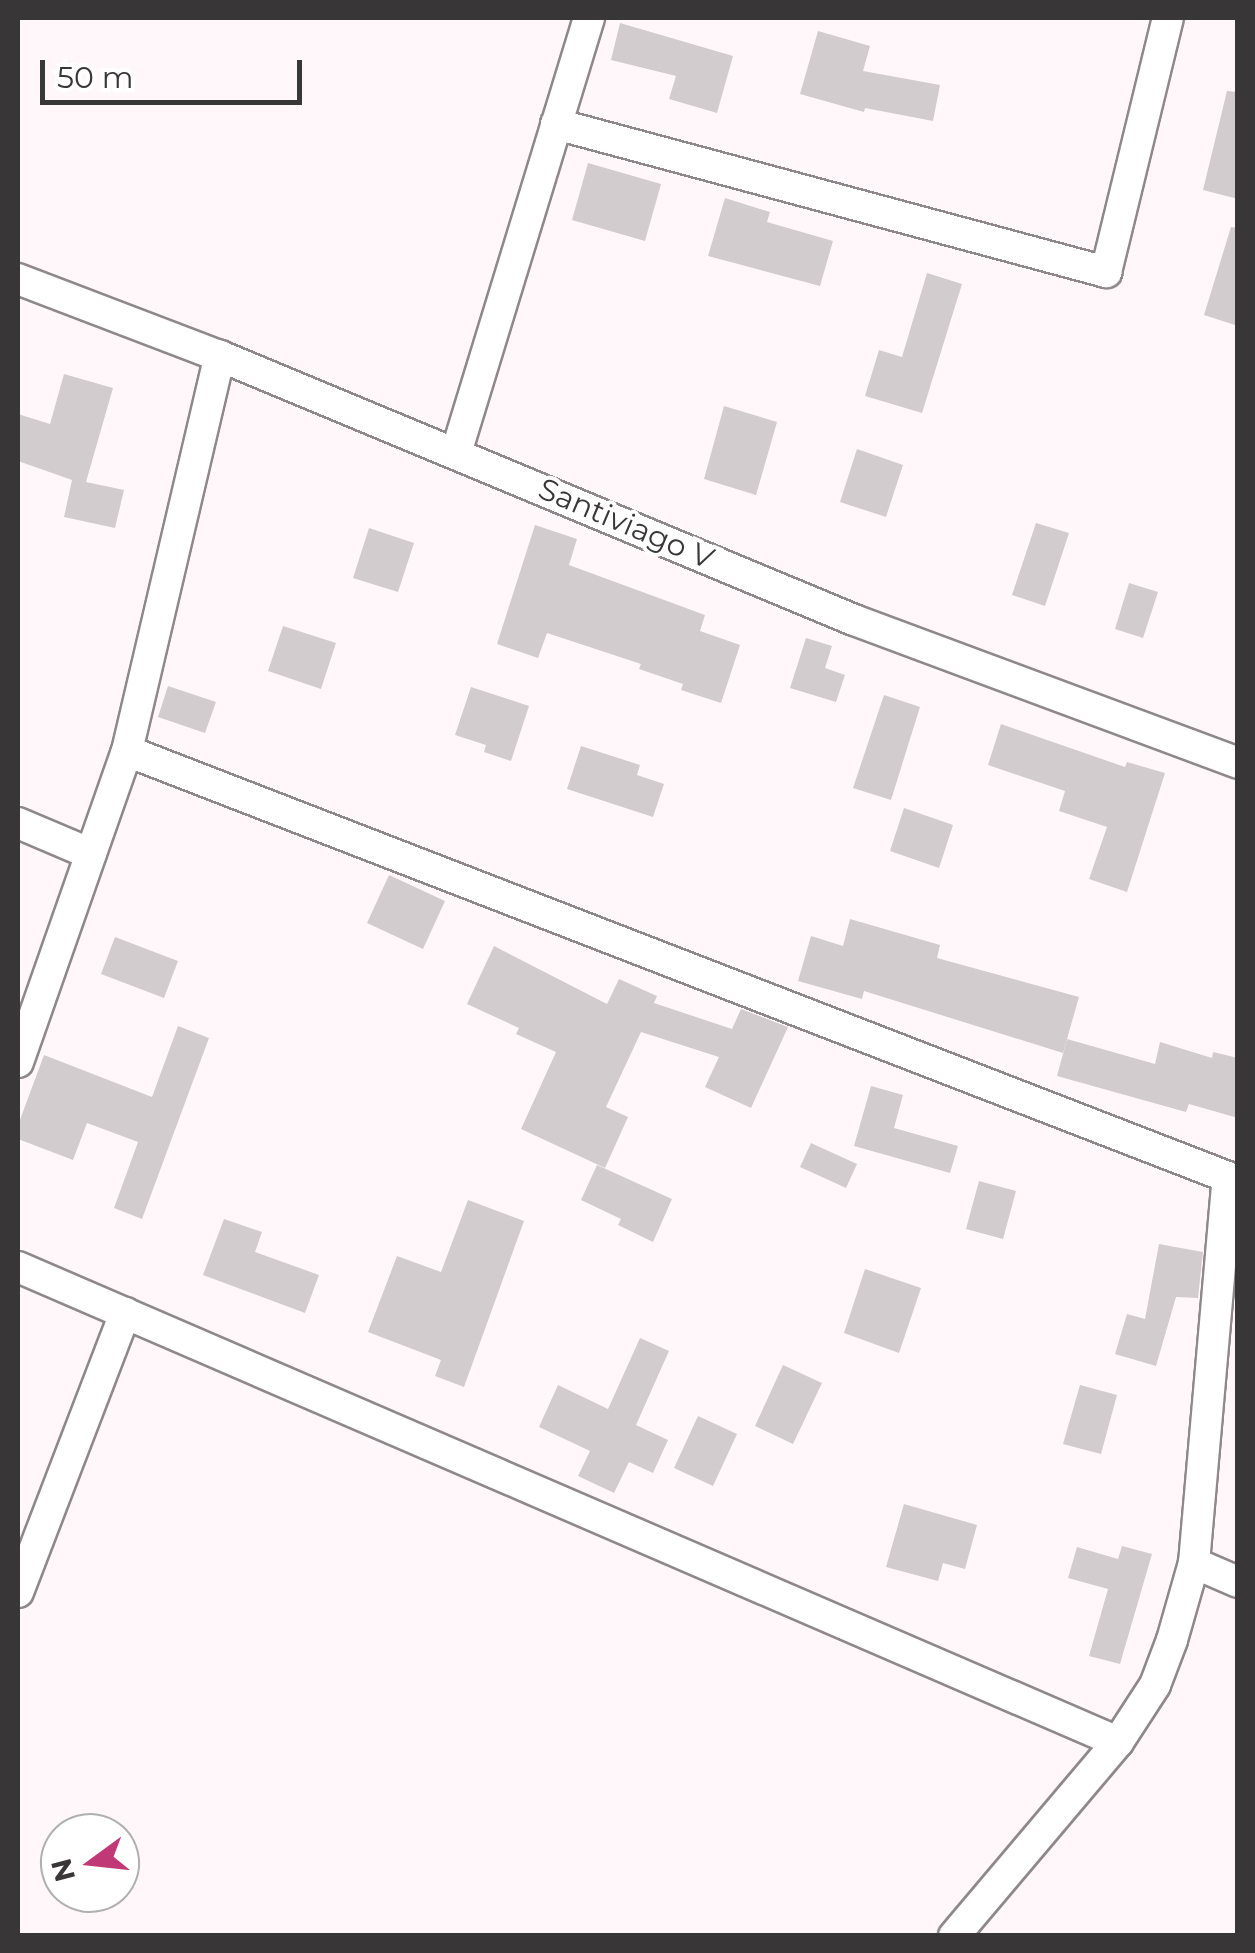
<!DOCTYPE html>
<style>
body{margin:0}
#map{position:relative;width:1255px;height:1953px;overflow:hidden;background:#fff7f9;font-family:Montserrat,sans-serif}
div>[style]{position:absolute}
.building>*{inset:0;background:#d3ccce}
.roads{filter:drop-shadow(2px 0 #8f888a) drop-shadow(-2px 0 #8f888a) drop-shadow(0 2px #8f888a) drop-shadow(0 -2px #8f888a)}
.minor>*{height:30px;margin:-15px;padding:0 15px;transform-origin:15px;border-radius:15px;background:#fff}
span{translate:-50% -50%;white-space:nowrap;text-align:center;line-height:1.15;-webkit-text-stroke:8px #fff;paint-order:stroke}
.street-label{font-size:30px;color:#393637}
.frame{position:absolute;inset:0;border:20px solid #393637;pointer-events:none}
.north{position:absolute;left:40px;top:1813px;width:100px;height:100px;box-sizing:border-box;background:#fff;border:2px solid #b0afaf;border-radius:50%;rotate:255deg;font-size:28px;font-weight:700;line-height:40px;text-align:center;color:#393637}
.north::after{content:'';display:block;margin:auto;width:35px;height:45px;background:#c03876;clip-path:polygon(50% 0,100% 100%,50% 72%,0 100%)}
.scale{position:absolute;left:40px;top:60px;width:262px;height:45px;box-sizing:border-box;border:5px solid #393637;border-top:0;padding-left:12px;font-size:30px;line-height:35px;white-space:nowrap;color:#393637;-webkit-text-stroke:8px #fff;paint-order:stroke}
</style>
<div id="map">
<div class="building">
<i style="clip-path:polygon(620px 23px,733px 56px,717px 113px,669px 99px,676px 76px,611px 60px)"></i>
<i style="clip-path:polygon(818px 31px,870px 46px,863px 71px,940px 85px,933px 121px,865px 108px,864px 112px,800px 94px)"></i>
<i style="clip-path:polygon(1227px 91px,1238px 92px,1238px 199px,1203px 190px)"></i>
<i style="clip-path:polygon(588px 163px,661px 184px,645px 241px,572px 220px)"></i>
<i style="clip-path:polygon(725px 198px,770px 212px,767px 222px,833px 241px,820px 286px,708px 256px)"></i>
<i style="clip-path:polygon(1231px 227px,1238px 228px,1238px 326px,1204px 315px)"></i>
<i style="clip-path:polygon(927px 273px,962px 284px,922px 413px,865px 396px,879px 350px,902px 357px)"></i>
<i style="clip-path:polygon(64px 374px,113px 388px,86px 482px,124px 490px,115px 528px,64px 517px,72px 480px,18px 461px,18px 414px,50px 424px)"></i>
<i style="clip-path:polygon(724px 406px,777px 422px,756px 495px,704px 479px)"></i>
<i style="clip-path:polygon(857px 449px,903px 465px,886px 517px,840px 502px)"></i>
<i style="clip-path:polygon(1036px 523px,1069px 533px,1045px 606px,1012px 595px)"></i>
<i style="clip-path:polygon(535px 525px,577px 539px,569px 565px,705px 615px,700px 631px,740px 645px,721px 703px,681px 690px,683px 684px,639px 669px,641px 664px,547px 633px,538px 658px,497px 644px)"></i>
<i style="clip-path:polygon(369px 528px,414px 543px,398px 592px,353px 578px)"></i>
<i style="clip-path:polygon(1129px 583px,1158px 592px,1143px 638px,1115px 629px)"></i>
<i style="clip-path:polygon(283px 626px,336px 643px,321px 689px,268px 671px)"></i>
<i style="clip-path:polygon(806px 638px,832px 646px,825px 668px,845px 675px,836px 702px,790px 688px)"></i>
<i style="clip-path:polygon(168px 686px,216px 702px,205px 733px,158px 717px)"></i>
<i style="clip-path:polygon(471px 687px,529px 706px,511px 761px,484px 752px,486px 745px,455px 735px)"></i>
<i style="clip-path:polygon(884px 695px,920px 707px,891px 800px,853px 788px)"></i>
<i style="clip-path:polygon(1001px 724px,1125px 767px,1127px 762px,1165px 773px,1127px 892px,1089px 879px,1107px 827px,1059px 811px,1065px 791px,988px 765px)"></i>
<i style="clip-path:polygon(581px 746px,640px 765px,637px 775px,664px 784px,653px 817px,567px 789px)"></i>
<i style="clip-path:polygon(904px 808px,953px 825px,939px 868px,890px 851px)"></i>
<i style="clip-path:polygon(389px 875px,445px 901px,423px 949px,367px 923px)"></i>
<i style="clip-path:polygon(850px 919px,940px 945px,937px 958px,1079px 997px,1063px 1053px,864px 991px,862px 999px,798px 981px,811px 936px,843px 946px)"></i>
<i style="clip-path:polygon(115px 937px,178px 961px,164px 998px,101px 974px)"></i>
<i style="clip-path:polygon(494px 946px,607px 1004px,619px 979px,657px 996px,654px 1003px,732px 1029px,741px 1009px,788px 1027px,751px 1108px,705px 1087px,719px 1057px,641px 1032px,606px 1107px,628px 1117px,605px 1168px,521px 1129px,556px 1052px,516px 1034px,519px 1028px,467px 1004px)"></i>
<i style="clip-path:polygon(178px 1026px,209px 1038px,142px 1219px,114px 1208px,138px 1142px,87px 1123px,73px 1160px,18px 1139px,18px 1125px,44px 1055px,152px 1097px)"></i>
<i style="clip-path:polygon(1067px 1039px,1155px 1064px,1160px 1042px,1212px 1058px,1213px 1052px,1238px 1058px,1238px 1118px,1189px 1104px,1186px 1112px,1057px 1076px)"></i>
<i style="clip-path:polygon(871px 1086px,903px 1095px,894px 1128px,958px 1146px,950px 1173px,854px 1146px)"></i>
<i style="clip-path:polygon(811px 1143px,857px 1164px,846px 1188px,800px 1167px)"></i>
<i style="clip-path:polygon(597px 1165px,672px 1199px,653px 1242px,618px 1225px,621px 1219px,581px 1200px)"></i>
<i style="clip-path:polygon(979px 1181px,1016px 1191px,1003px 1239px,966px 1229px)"></i>
<i style="clip-path:polygon(468px 1200px,524px 1221px,464px 1387px,435px 1376px,441px 1360px,368px 1332px,397px 1256px,441px 1272px)"></i>
<i style="clip-path:polygon(224px 1219px,262px 1232px,255px 1252px,319px 1275px,305px 1313px,203px 1275px)"></i>
<i style="clip-path:polygon(1159px 1244px,1203px 1252px,1198px 1298px,1176px 1297px,1156px 1366px,1115px 1354px,1127px 1314px,1145px 1319px)"></i>
<i style="clip-path:polygon(865px 1269px,921px 1288px,899px 1353px,844px 1333px)"></i>
<i style="clip-path:polygon(640px 1338px,669px 1351px,636px 1425px,668px 1440px,653px 1473px,629px 1462px,614px 1493px,578px 1476px,590px 1451px,539px 1427px,558px 1385px,608px 1409px)"></i>
<i style="clip-path:polygon(783px 1365px,822px 1383px,793px 1444px,755px 1426px)"></i>
<i style="clip-path:polygon(1080px 1385px,1117px 1395px,1101px 1454px,1063px 1444px)"></i>
<i style="clip-path:polygon(698px 1416px,737px 1434px,713px 1486px,674px 1468px)"></i>
<i style="clip-path:polygon(904px 1504px,977px 1525px,965px 1569px,943px 1563px,938px 1581px,886px 1567px)"></i>
<i style="clip-path:polygon(1122px 1546px,1152px 1554px,1120px 1664px,1089px 1656px,1108px 1589px,1068px 1578px,1077px 1547px,1118px 1559px)"></i>
</div>
<div class="roads">
<div class="minor">
<i style="left:556px;top:124px;width:570px;rotate:15.06deg"></i>
<i style="left:1106px;top:272px;width:261px;rotate:-76.3deg"></i>
<i style="left:18px;top:279px;width:216px;rotate:20.9deg"></i>
<i style="left:220px;top:356px;width:687px;rotate:22.61deg"></i>
<i style="left:854px;top:620px;width:410px;rotate:20.4deg"></i>
<i style="left:456px;top:453px;width:455px;rotate:-73deg"></i>
<i style="left:127px;top:751px;width:1191px;rotate:21.16deg"></i>
<i style="left:18px;top:823px;width:79px;rotate:23deg"></i>
<i style="left:18px;top:1062px;width:330px;rotate:-70.7deg"></i>
<i style="left:127px;top:751px;width:406px;rotate:-76.8deg"></i>
<i style="left:18px;top:1267px;width:1198px;rotate:23.36deg"></i>
<i style="left:1194px;top:1563px;width:48px;rotate:23.4deg"></i>
<i style="left:18px;top:1592px;width:299px;rotate:-69deg"></i>
<i style="left:954px;top:1936px;width:254px;rotate:-49.8deg"></i>
<i style="left:1118px;top:1742px;width:68px;rotate:-57deg"></i>
<i style="left:1155px;top:1685px;width:48px;rotate:-69.3deg"></i>
<i style="left:1172px;top:1640px;width:80px;rotate:-74.1deg"></i>
<i style="left:1194px;top:1563px;width:387px;rotate:-85deg"></i>
</div>
</div>
<div class="street-label">
<span style="left:626px;top:524px;rotate:23deg">Santiviago V</span>
</div>
<div class="frame"></div>
<div class="north">N</div>
<div class="scale">50 m</div>
</div>
